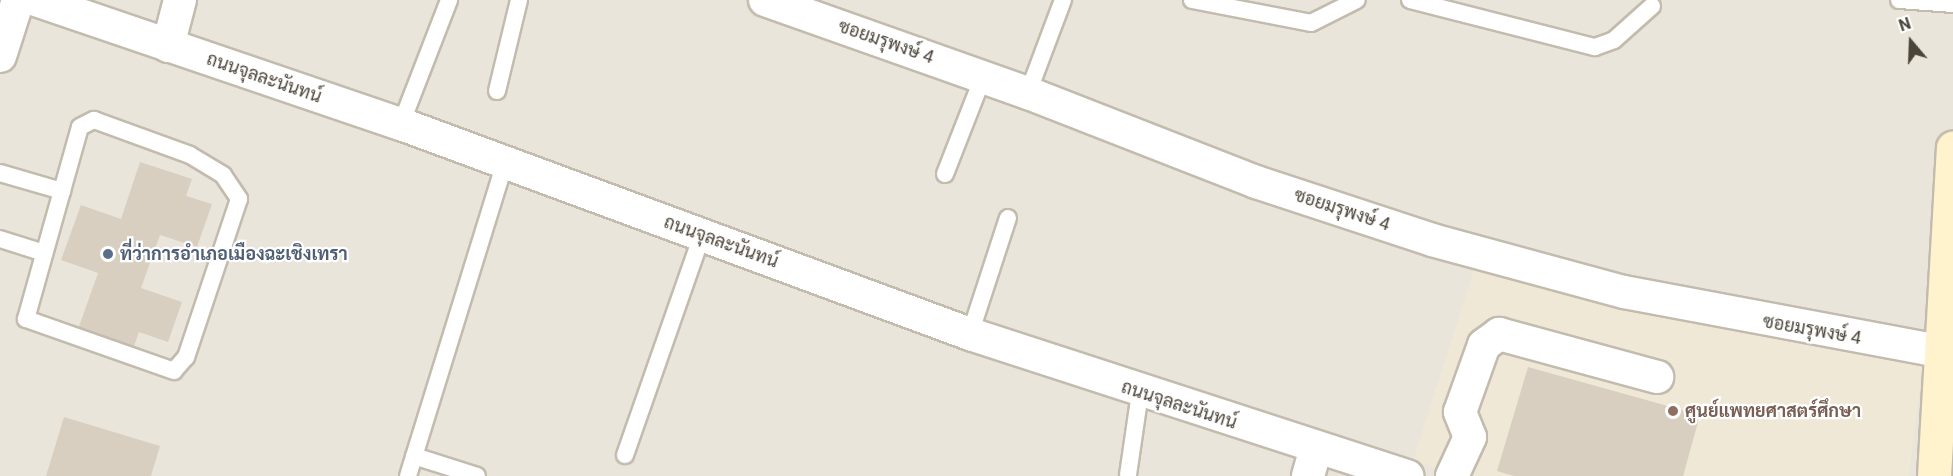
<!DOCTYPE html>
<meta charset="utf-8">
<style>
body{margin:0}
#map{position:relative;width:1953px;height:476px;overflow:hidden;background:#f6f3ec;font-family:Roboto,Sarabun,sans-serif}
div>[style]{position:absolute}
.residential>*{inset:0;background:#eae5da}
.education>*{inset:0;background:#efe8d6}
.building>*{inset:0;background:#d8cfc1}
.roads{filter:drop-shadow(2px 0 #c2bbae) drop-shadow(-2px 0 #c2bbae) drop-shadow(0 2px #c2bbae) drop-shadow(0 -2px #c2bbae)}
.service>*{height:16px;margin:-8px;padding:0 8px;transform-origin:8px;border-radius:8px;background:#fff}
.minor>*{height:32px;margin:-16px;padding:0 16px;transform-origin:16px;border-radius:16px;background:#fff}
.secondary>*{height:33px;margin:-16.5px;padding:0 16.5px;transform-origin:16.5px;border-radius:16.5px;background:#fff3cd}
.dots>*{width:16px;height:16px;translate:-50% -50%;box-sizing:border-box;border:3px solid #fff;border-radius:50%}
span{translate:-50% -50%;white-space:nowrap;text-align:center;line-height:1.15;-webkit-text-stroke:4.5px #fff;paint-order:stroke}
.street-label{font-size:18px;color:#4b4439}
.service-label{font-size:18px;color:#4e5e75;font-weight:700}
.left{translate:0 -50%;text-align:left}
.education-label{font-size:18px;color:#785e54;font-weight:700}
.north{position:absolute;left:1881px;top:12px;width:60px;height:60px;-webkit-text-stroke:4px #fff;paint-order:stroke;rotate:341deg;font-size:16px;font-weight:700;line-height:24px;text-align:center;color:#4b4439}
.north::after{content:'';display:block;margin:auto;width:21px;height:27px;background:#4b4439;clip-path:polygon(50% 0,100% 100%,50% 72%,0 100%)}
</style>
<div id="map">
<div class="residential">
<i style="clip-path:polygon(0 0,1953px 0,1953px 476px,0 476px)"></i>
</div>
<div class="education">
<i style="clip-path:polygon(1476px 264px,1923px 360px,1909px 476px,1461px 476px,1413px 461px)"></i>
</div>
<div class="building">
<i style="clip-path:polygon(140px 162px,192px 179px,186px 196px,212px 204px,197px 247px,160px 235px,141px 288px,182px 302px,168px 342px,139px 332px,132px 352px,77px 332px,98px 273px,61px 260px,81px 205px,121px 219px)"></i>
<i style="clip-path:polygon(1528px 367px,1700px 415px,1683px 476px,1514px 476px,1497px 471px)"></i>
<i style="clip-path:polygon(64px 417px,160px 446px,151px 476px,46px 476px)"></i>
</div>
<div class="roads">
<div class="service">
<i style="left:1192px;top:0;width:121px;rotate:10.9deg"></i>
<i style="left:1311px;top:23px;width:51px;rotate:-26.6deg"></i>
<i style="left:1410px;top:0;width:191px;rotate:14.3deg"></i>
<i style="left:1595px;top:47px;width:20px;rotate:-20deg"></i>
<i style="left:1614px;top:40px;width:51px;rotate:-41.8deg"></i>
<i style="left:1899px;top:0;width:54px;rotate:4.2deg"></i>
<i style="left:497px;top:91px;width:94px;rotate:-76.4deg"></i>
<i style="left:1028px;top:93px;width:99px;rotate:-69.4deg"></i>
<i style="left:94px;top:120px;width:102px;rotate:20deg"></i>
<i style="left:190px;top:155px;width:39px;rotate:31deg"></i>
<i style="left:223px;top:175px;width:29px;rotate:56deg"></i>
<i style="left:239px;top:199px;width:167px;rotate:108.5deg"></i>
<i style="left:186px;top:357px;width:18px;rotate:131deg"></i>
<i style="left:174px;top:371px;width:157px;rotate:-160.6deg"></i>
<i style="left:26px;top:319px;width:199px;rotate:-74.3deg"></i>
<i style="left:80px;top:127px;width:16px;rotate:-27deg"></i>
<i style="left:401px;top:124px;width:133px;rotate:-68.8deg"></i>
<i style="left:0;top:173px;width:65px;rotate:16.2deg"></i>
<i style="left:945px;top:174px;width:104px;rotate:-68.6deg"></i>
<i style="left:0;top:239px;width:46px;rotate:17.7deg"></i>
<i style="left:970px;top:334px;width:122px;rotate:-71.9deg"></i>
<i style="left:625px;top:455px;width:233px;rotate:-70.7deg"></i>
<i style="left:414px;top:456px;width:66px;rotate:17.6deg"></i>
<i style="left:1128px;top:475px;width:83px;rotate:-81.7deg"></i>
<i style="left:408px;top:476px;width:329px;rotate:-72.8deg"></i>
</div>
<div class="minor">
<i style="left:36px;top:0;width:385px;rotate:18.8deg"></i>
<i style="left:401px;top:124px;width:607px;rotate:20.26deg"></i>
<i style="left:970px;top:334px;width:460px;rotate:18deg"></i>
<i style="left:765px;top:0;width:279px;rotate:19.5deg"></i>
<i style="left:1028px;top:93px;width:245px;rotate:21.3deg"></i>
<i style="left:1256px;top:182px;width:185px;rotate:18.2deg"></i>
<i style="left:1432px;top:240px;width:199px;rotate:15.2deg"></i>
<i style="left:1624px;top:292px;width:319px;rotate:10.6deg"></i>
<i style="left:168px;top:46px;width:48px;rotate:-75.4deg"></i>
<i style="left:0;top:56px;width:59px;rotate:-72.2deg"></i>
<i style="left:1308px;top:476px;width:29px;rotate:-74deg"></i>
<i style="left:1452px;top:476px;width:43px;rotate:-65.2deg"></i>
<i style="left:1470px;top:437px;width:27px;rotate:-112deg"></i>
<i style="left:1460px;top:412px;width:71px;rotate:-70.3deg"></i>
<i style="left:1484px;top:345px;width:19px;rotate:-36deg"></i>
<i style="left:1499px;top:334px;width:164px;rotate:15.2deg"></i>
</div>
<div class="secondary">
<i style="left:1934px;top:476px;width:329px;rotate:-86.7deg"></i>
</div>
</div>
<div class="dots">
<i style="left:108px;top:254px;background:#5c6f8a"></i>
<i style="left:1673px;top:411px;background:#8d6e63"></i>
</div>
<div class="street-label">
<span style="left:886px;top:42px;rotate:19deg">ซอยมรุพงษ์ 4</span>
<span style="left:264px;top:78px;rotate:19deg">ถนนจุลละนันทน์</span>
<span style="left:1342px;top:210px;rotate:18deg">ซอยมรุพงษ์ 4</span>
<span style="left:721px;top:242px;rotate:20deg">ถนนจุลละนันทน์</span>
<span style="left:1812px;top:330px;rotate:10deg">ซอยมรุพงษ์ 4</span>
<span style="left:1179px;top:405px;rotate:18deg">ถนนจุลละนันทน์</span>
</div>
<div class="service-label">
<span class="left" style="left:120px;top:254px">ที่ว่าการอำเภอเมืองฉะเชิงเทรา</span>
</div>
<div class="education-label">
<span class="left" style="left:1685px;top:411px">ศูนย์แพทยศาสตร์ศึกษา</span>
</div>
<div class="north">N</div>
</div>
